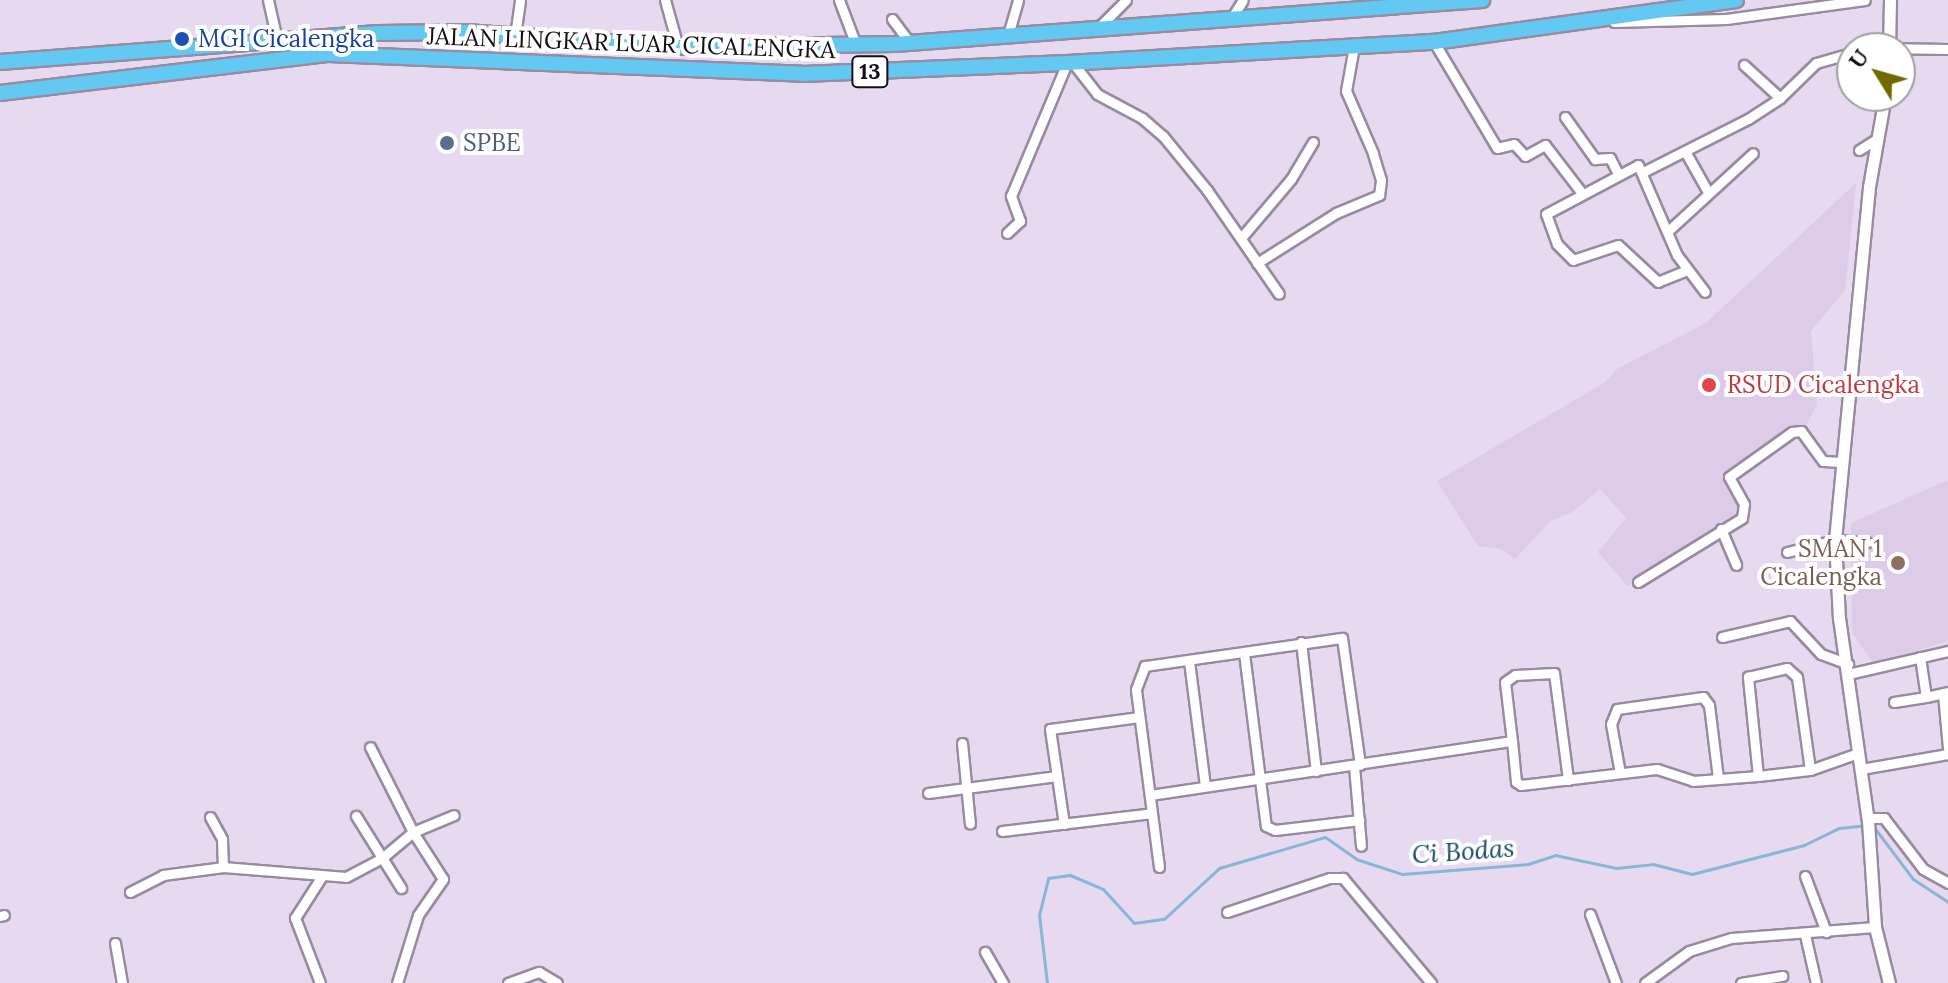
<!DOCTYPE html>
<style>
body{margin:0}
#map{position:relative;width:1948px;height:983px;overflow:hidden;background:#e7d9ef;font-family:Lora,serif}
div>[style]{position:absolute}
.built>*{inset:0;background:#ddcbe7}
.stream>*{height:3px;margin:-1.5px;padding:0 1.5px;transform-origin:1.5px;border-radius:1.5px;background:#88b6d5}
.roads{filter:drop-shadow(2px 0 #988b9f) drop-shadow(-2px 0 #988b9f) drop-shadow(0 2px #988b9f) drop-shadow(0 -2px #988b9f)}
.minor>*{height:9px;margin:-4.5px;padding:0 4.5px;transform-origin:4.5px;border-radius:4.5px;background:#fff}
.tertiary>*{height:11px;margin:-5.5px;padding:0 5.5px;transform-origin:5.5px;border-radius:5.5px;background:#fff}
.trunk>*{height:14px;margin:-7px;padding:0 7px;transform-origin:7px;border-radius:7px;background:#63c8f2}
.dots>*{width:22px;height:22px;translate:-50% -50%;box-sizing:border-box;border:4px solid #fff;border-radius:50%}
span{translate:-50% -50%;white-space:nowrap;text-align:center;line-height:1.15;-webkit-text-stroke:8px #fff;paint-order:stroke}
.shield-label span{padding:2px 6px;background:#fff;border:2px solid;border-radius:6px;-webkit-text-stroke-width:0}
.shield-label{font-size:22px;color:#140f17;font-weight:700}
.transit-label{font-size:24px;color:#164399}
.left{translate:0 -50%;text-align:left}
.street-label{font-size:24px;color:#140f17}
.service-label{font-size:24px;color:#4e5e75}
.health-label{font-size:24px;color:#be3a42}
.education-label{font-size:24px;color:#785e54}
.right{translate:-100% -50%;text-align:right}
.water-label{font-size:26px;color:#164d6d;font-style:italic}
.north{position:absolute;left:1836px;top:32px;width:80px;height:80px;box-sizing:border-box;background:#fff;border:2px solid #a19fa2;border-radius:50%;rotate:307deg;font-size:22px;font-weight:700;line-height:32px;text-align:center;color:#140f17}
.north::after{content:'';display:block;margin:auto;width:28px;height:36px;background:#726901;clip-path:polygon(50% 0,100% 100%,50% 72%,0 100%)}
</style>
<div id="map">
<div class="built">
<i style="clip-path:polygon(1856px 183px,1845px 290px,1811px 331px,1817px 405px,1806px 426px,1726px 479px,1741px 511px,1715px 533px,1627px 586px,1598px 552px,1626px 518px,1600px 489px,1574px 511px,1549px 522px,1515px 559px,1501px 549px,1478px 546px,1437px 481px,1604px 383px,1617px 369px,1706px 323px)"></i>
<i style="clip-path:polygon(1948px 480px,1948px 641px,1874px 664px,1852px 633px,1851px 523px)"></i>
</div>
<div class="stream">
<i style="left:1873px;top:826px;width:66px;rotate:53deg"></i>
<i style="left:1913px;top:879px;width:42px;rotate:33.3deg"></i>
<i style="left:1047px;top:983px;width:68px;rotate:-96.7deg"></i>
<i style="left:1039px;top:915px;width:38px;rotate:-76deg"></i>
<i style="left:1048px;top:878px;width:22px;rotate:-8deg"></i>
<i style="left:1070px;top:875px;width:36px;rotate:23deg"></i>
<i style="left:1103px;top:889px;width:46px;rotate:47.6deg"></i>
<i style="left:1134px;top:923px;width:30px;rotate:-8deg"></i>
<i style="left:1164px;top:919px;width:75px;rotate:-42.8deg"></i>
<i style="left:1219px;top:868px;width:110px;rotate:-16.3deg"></i>
<i style="left:1325px;top:837px;width:38px;rotate:35deg"></i>
<i style="left:1356px;top:859px;width:48px;rotate:18.1deg"></i>
<i style="left:1402px;top:874px;width:126px;rotate:-4.5deg"></i>
<i style="left:1528px;top:864px;width:28px;rotate:-18deg"></i>
<i style="left:1555px;top:855px;width:62px;rotate:12deg"></i>
<i style="left:1616px;top:868px;width:37px;rotate:-6deg"></i>
<i style="left:1653px;top:864px;width:40px;rotate:14.4deg"></i>
<i style="left:1692px;top:874px;width:116px;rotate:-14.5deg"></i>
<i style="left:1804px;top:845px;width:39px;rotate:-26deg"></i>
<i style="left:1839px;top:828px;width:27px;rotate:-6deg"></i>
</div>
<div class="roads">
<div class="minor">
<i style="left:268px;top:0;width:41px;rotate:77.3deg"></i>
<i style="left:665px;top:0;width:49px;rotate:74.5deg"></i>
<i style="left:839px;top:0;width:48px;rotate:69.3deg"></i>
<i style="left:892px;top:19px;width:30px;rotate:53deg"></i>
<i style="left:1231px;top:19px;width:22px;rotate:-58deg"></i>
<i style="left:1614px;top:22px;width:112px;rotate:-1.5deg"></i>
<i style="left:1726px;top:19px;width:140px;rotate:-7.8deg"></i>
<i style="left:1099px;top:27px;width:38px;rotate:-45deg"></i>
<i style="left:1008px;top:35px;width:36px;rotate:-74deg"></i>
<i style="left:515px;top:36px;width:36px;rotate:-82deg"></i>
<i style="left:1434px;top:42px;width:123px;rotate:59.3deg"></i>
<i style="left:1497px;top:148px;width:17px;rotate:-13deg"></i>
<i style="left:1514px;top:144px;width:16px;rotate:47deg"></i>
<i style="left:1525px;top:156px;width:23px;rotate:-29deg"></i>
<i style="left:1545px;top:145px;width:59px;rotate:52.5deg"></i>
<i style="left:1878px;top:48px;width:70px;rotate:0.8deg"></i>
<i style="left:1073px;top:63px;width:39px;rotate:52deg"></i>
<i style="left:1097px;top:94px;width:51px;rotate:28.1deg"></i>
<i style="left:1142px;top:118px;width:28px;rotate:41deg"></i>
<i style="left:1163px;top:136px;width:70px;rotate:50.8deg"></i>
<i style="left:1207px;top:190px;width:126px;rotate:55.3deg"></i>
<i style="left:1744px;top:65px;width:49px;rotate:42.5deg"></i>
<i style="left:1565px;top:117px;width:52px;rotate:54.5deg"></i>
<i style="left:1595px;top:159px;width:15px;rotate:-4deg"></i>
<i style="left:1610px;top:158px;width:18px;rotate:63deg"></i>
<i style="left:1859px;top:150px;width:22px;rotate:-32deg"></i>
<i style="left:1686px;top:153px;width:45px;rotate:60.6deg"></i>
<i style="left:1643px;top:172px;width:118px;rotate:-26.8deg"></i>
<i style="left:1748px;top:119px;width:38px;rotate:-33deg"></i>
<i style="left:1780px;top:98px;width:50px;rotate:-44.2deg"></i>
<i style="left:1816px;top:63px;width:37px;rotate:-16deg"></i>
<i style="left:1668px;top:231px;width:115px;rotate:-42.5deg"></i>
<i style="left:1007px;top:233px;width:18px;rotate:-43deg"></i>
<i style="left:1020px;top:221px;width:27px;rotate:-110deg"></i>
<i style="left:1011px;top:196px;width:144px;rotate:-67.2deg"></i>
<i style="left:1241px;top:238px;width:77px;rotate:-49.7deg"></i>
<i style="left:1291px;top:179px;width:43px;rotate:-59.3deg"></i>
<i style="left:1257px;top:263px;width:93px;rotate:-32.3deg"></i>
<i style="left:1336px;top:213px;width:47px;rotate:-22.7deg"></i>
<i style="left:1379px;top:195px;width:15px;rotate:-82deg"></i>
<i style="left:1381px;top:180px;width:28px;rotate:-107deg"></i>
<i style="left:1373px;top:153px;width:68px;rotate:-113.5deg"></i>
<i style="left:1346px;top:91px;width:46px;rotate:-79.9deg"></i>
<i style="left:1687px;top:270px;width:31px;rotate:158deg"></i>
<i style="left:1658px;top:282px;width:54px;rotate:-137.2deg"></i>
<i style="left:1618px;top:245px;width:47px;rotate:161.6deg"></i>
<i style="left:1573px;top:260px;width:23px;rotate:-135deg"></i>
<i style="left:1557px;top:244px;width:32px;rotate:-110deg"></i>
<i style="left:1546px;top:214px;width:104px;rotate:-28deg"></i>
<i style="left:1638px;top:165px;width:98px;rotate:66.6deg"></i>
<i style="left:1677px;top:255px;width:46px;rotate:52.9deg"></i>
<i style="left:1721px;top:529px;width:39px;rotate:67deg"></i>
<i style="left:1787px;top:552px;width:49px;rotate:-14deg"></i>
<i style="left:1835px;top:540px;width:32px;rotate:4deg"></i>
<i style="left:1638px;top:582px;width:122px;rotate:-31.6deg"></i>
<i style="left:1742px;top:518px;width:14px;rotate:-82deg"></i>
<i style="left:1744px;top:504px;width:31px;rotate:-119deg"></i>
<i style="left:1729px;top:477px;width:77px;rotate:-35.5deg"></i>
<i style="left:1792px;top:432px;width:9px;rotate:-6deg"></i>
<i style="left:1801px;top:431px;width:37px;rotate:54deg"></i>
<i style="left:1823px;top:461px;width:19px;rotate:3deg"></i>
<i style="left:1722px;top:637px;width:70px;rotate:-13.2deg"></i>
<i style="left:1790px;top:621px;width:45px;rotate:46.8deg"></i>
<i style="left:1821px;top:654px;width:29px;rotate:20deg"></i>
<i style="left:1301px;top:642px;width:130px;rotate:83.4deg"></i>
<i style="left:1244px;top:653px;width:174px;rotate:82.8deg"></i>
<i style="left:1266px;top:826px;width:10px;rotate:24deg"></i>
<i style="left:1275px;top:830px;width:85px;rotate:-6.8deg"></i>
<i style="left:1920px;top:657px;width:40px;rotate:81.5deg"></i>
<i style="left:1926px;top:697px;width:23px;rotate:-13deg"></i>
<i style="left:1189px;top:661px;width:126px;rotate:82.7deg"></i>
<i style="left:1848px;top:674px;width:103px;rotate:-13deg"></i>
<i style="left:1943px;top:694px;width:54px;rotate:84.7deg"></i>
<i style="left:1894px;top:702px;width:32px;rotate:-9deg"></i>
<i style="left:1512px;top:741px;width:59px;rotate:-96.8deg"></i>
<i style="left:1505px;top:682px;width:12px;rotate:-35deg"></i>
<i style="left:1515px;top:675px;width:39px;rotate:-3deg"></i>
<i style="left:1554px;top:673px;width:108px;rotate:82.5deg"></i>
<i style="left:962px;top:743px;width:81px;rotate:84.4deg"></i>
<i style="left:1354px;top:766px;width:80px;rotate:85deg"></i>
<i style="left:1861px;top:769px;width:88px;rotate:-9.8deg"></i>
<i style="left:1620px;top:773px;width:50px;rotate:-100.4deg"></i>
<i style="left:1611px;top:724px;width:16px;rotate:-68deg"></i>
<i style="left:1617px;top:709px;width:87px;rotate:-7.9deg"></i>
<i style="left:1703px;top:697px;width:10px;rotate:53deg"></i>
<i style="left:1709px;top:705px;width:74px;rotate:83deg"></i>
<i style="left:1758px;top:776px;width:100px;rotate:-95.8deg"></i>
<i style="left:1748px;top:677px;width:40px;rotate:-13deg"></i>
<i style="left:1787px;top:668px;width:13px;rotate:42deg"></i>
<i style="left:1797px;top:677px;width:94px;rotate:82deg"></i>
<i style="left:928px;top:793px;width:130px;rotate:-7.5deg"></i>
<i style="left:1150px;top:795px;width:366px;rotate:-8.5deg"></i>
<i style="left:1512px;top:741px;width:41px;rotate:84.4deg"></i>
<i style="left:1516px;top:782px;width:6px;rotate:31deg"></i>
<i style="left:1521px;top:785px;width:137px;rotate:-6.7deg"></i>
<i style="left:1657px;top:769px;width:38px;rotate:18deg"></i>
<i style="left:1693px;top:781px;width:65px;rotate:-4.4deg"></i>
<i style="left:1758px;top:776px;width:52px;rotate:-6.6deg"></i>
<i style="left:1810px;top:770px;width:51px;rotate:-19.5deg"></i>
<i style="left:356px;top:816px;width:85px;rotate:58deg"></i>
<i style="left:210px;top:817px;width:25px;rotate:61deg"></i>
<i style="left:222px;top:839px;width:28px;rotate:88deg"></i>
<i style="left:1867px;top:818px;width:17px"></i>
<i style="left:1884px;top:818px;width:64px;rotate:52.6deg"></i>
<i style="left:1923px;top:869px;width:29px;rotate:29deg"></i>
<i style="left:1064px;top:824px;width:96px;rotate:-98.4deg"></i>
<i style="left:1050px;top:729px;width:90px;rotate:-7.7deg"></i>
<i style="left:1002px;top:831px;width:151px;rotate:-6.8deg"></i>
<i style="left:1159px;top:867px;width:179px;rotate:-97.4deg"></i>
<i style="left:1136px;top:689px;width:25px;rotate:-69deg"></i>
<i style="left:1145px;top:666px;width:199px;rotate:-8.1deg"></i>
<i style="left:1342px;top:638px;width:128px;rotate:81.9deg"></i>
<i style="left:1805px;top:876px;width:60px;rotate:69.4deg"></i>
<i style="left:130px;top:892px;width:37px;rotate:-27deg"></i>
<i style="left:163px;top:875px;width:61px;rotate:-7.6deg"></i>
<i style="left:223px;top:867px;width:123px;rotate:4.6deg"></i>
<i style="left:346px;top:877px;width:41px;rotate:-27.8deg"></i>
<i style="left:382px;top:858px;width:40px;rotate:-40deg"></i>
<i style="left:413px;top:832px;width:95px;rotate:-116.8deg"></i>
<i style="left:1227px;top:912px;width:108px;rotate:-18.3deg"></i>
<i style="left:1330px;top:878px;width:13px"></i>
<i style="left:1343px;top:878px;width:137px;rotate:50deg"></i>
<i style="left:1590px;top:914px;width:74px;rotate:69.4deg"></i>
<i style="left:0;top:916px;width:4px;rotate:-14deg"></i>
<i style="left:1805px;top:935px;width:49px;rotate:77.1deg"></i>
<i style="left:115px;top:943px;width:41px;rotate:80.1deg"></i>
<i style="left:985px;top:952px;width:36px;rotate:60deg"></i>
<i style="left:320px;top:983px;width:70px;rotate:-111deg"></i>
<i style="left:295px;top:918px;width:50px;rotate:-57.3deg"></i>
<i style="left:397px;top:983px;width:71px;rotate:-72.8deg"></i>
<i style="left:418px;top:915px;width:44px;rotate:-55.2deg"></i>
<i style="left:443px;top:879px;width:56px;rotate:-122.6deg"></i>
<i style="left:413px;top:832px;width:44px;rotate:-22.5deg"></i>
<i style="left:508px;top:983px;width:33px;rotate:-20deg"></i>
<i style="left:539px;top:972px;width:21px;rotate:31deg"></i>
<i style="left:1645px;top:983px;width:54px;rotate:-36deg"></i>
<i style="left:1689px;top:951px;width:44px;rotate:-17.2deg"></i>
<i style="left:1731px;top:938px;width:144px;rotate:-4.4deg"></i>
<i style="left:1741px;top:983px;width:42px;rotate:-9.7deg"></i>
</div>
<div class="tertiary">
<i style="left:1889px;top:48px;width:48px;rotate:-88.8deg"></i>
<i style="left:1885px;top:96px;width:92px;rotate:100deg"></i>
<i style="left:1869px;top:187px;width:355px;rotate:95.5deg"></i>
<i style="left:1835px;top:540px;width:78px;rotate:87.1deg"></i>
<i style="left:1839px;top:618px;width:205px;rotate:81.9deg"></i>
<i style="left:1868px;top:821px;width:106px;rotate:86.2deg"></i>
<i style="left:1875px;top:927px;width:58px;rotate:76deg"></i>
</div>
<div class="trunk">
<i style="left:0;top:62px;width:379px;rotate:-4.4deg"></i>
<i style="left:378px;top:33px;width:88px;rotate:-0.7deg"></i>
<i style="left:466px;top:32px;width:213px;rotate:4deg"></i>
<i style="left:678px;top:47px;width:217px;rotate:-0.8deg"></i>
<i style="left:895px;top:44px;width:589px;rotate:-4.29deg"></i>
<i style="left:0;top:93px;width:331px;rotate:-6.8deg"></i>
<i style="left:329px;top:54px;width:474px;rotate:2.4deg"></i>
<i style="left:803px;top:74px;width:264px;rotate:-2.4deg"></i>
<i style="left:1067px;top:63px;width:368px;rotate:-3.3deg"></i>
<i style="left:1434px;top:42px;width:305px;rotate:-7.9deg"></i>
</div>
</div>
<div class="dots">
<i style="left:182px;top:39px;background:#1a4fb4"></i>
<i style="left:447px;top:143px;background:#5c6f8a"></i>
<i style="left:1709px;top:385px;background:#e0444e"></i>
<i style="left:1898px;top:563px;background:#8d6e63"></i>
</div>
<div class="shield-label">
<span style="left:870px;top:72px">13</span>
</div>
<div class="transit-label">
<span class="left" style="left:198px;top:39px">MGI Cicalengka</span>
</div>
<div class="street-label">
<span style="left:631px;top:43px;rotate:2deg">JALAN LINGKAR LUAR CICALENGKA</span>
</div>
<div class="service-label">
<span class="left" style="left:463px;top:143px">SPBE</span>
</div>
<div class="health-label">
<span class="left" style="left:1727px;top:385px">RSUD Cicalengka</span>
</div>
<div class="education-label">
<span class="right" style="left:1882px;top:563px">SMAN 1<br>Cicalengka</span>
</div>
<div class="water-label">
<span style="left:1463px;top:851px;rotate:-4deg">Ci Bodas</span>
</div>
<div class="north">U</div>
</div>
